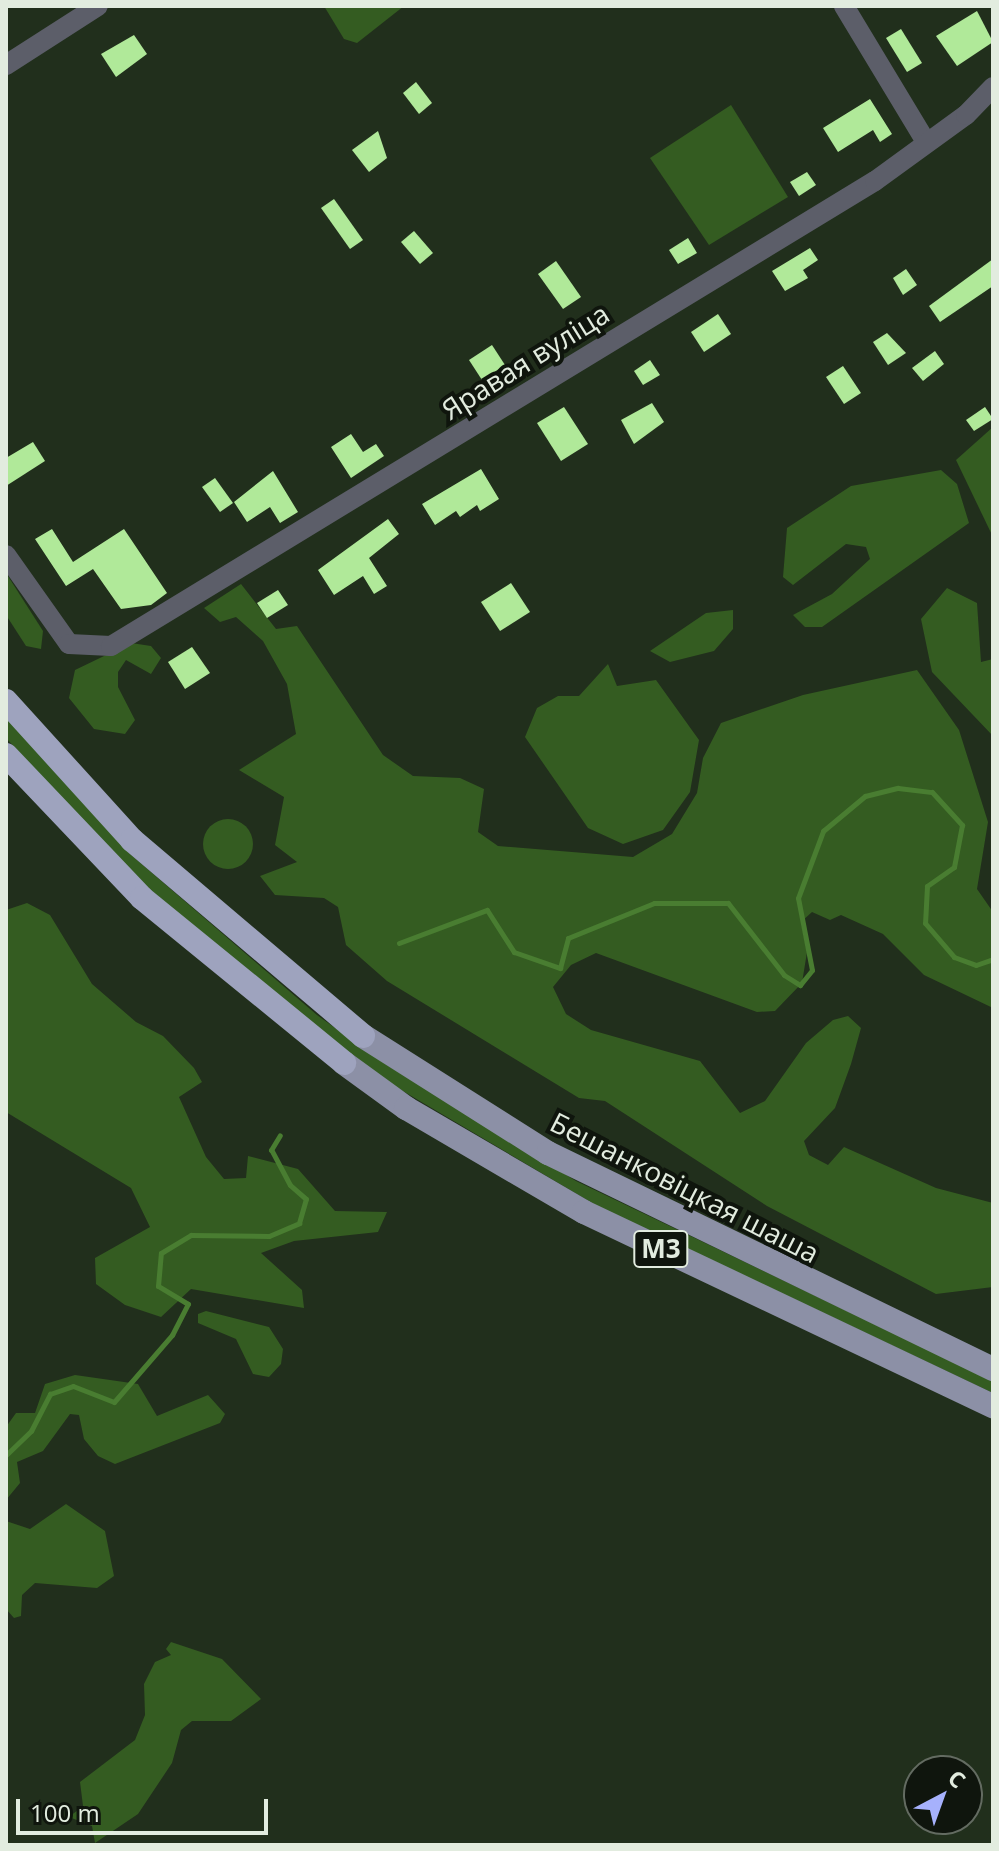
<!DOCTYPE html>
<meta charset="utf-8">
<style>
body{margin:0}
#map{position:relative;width:999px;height:1851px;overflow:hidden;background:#212f1c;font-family:"Open Sans",sans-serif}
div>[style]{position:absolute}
.green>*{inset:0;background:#345c21}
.round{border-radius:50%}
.stream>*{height:5px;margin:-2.5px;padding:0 2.5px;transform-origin:2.5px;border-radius:2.5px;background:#497d31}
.building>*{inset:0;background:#b0e999}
.minor>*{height:20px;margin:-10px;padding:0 10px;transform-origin:10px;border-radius:10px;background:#5c5e69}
.major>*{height:24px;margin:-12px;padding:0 12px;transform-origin:12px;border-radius:12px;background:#8c90a6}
.highway>*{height:24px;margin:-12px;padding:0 12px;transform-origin:12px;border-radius:12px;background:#9ea3be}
span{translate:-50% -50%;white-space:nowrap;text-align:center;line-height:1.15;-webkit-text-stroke:8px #0f150d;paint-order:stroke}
.shield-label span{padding:2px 6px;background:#0f150d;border:2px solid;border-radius:6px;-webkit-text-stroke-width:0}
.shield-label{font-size:26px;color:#e2ecdf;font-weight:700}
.street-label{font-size:28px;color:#e2ecdf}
.frame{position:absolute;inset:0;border:8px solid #e2ecdf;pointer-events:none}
.north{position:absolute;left:903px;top:1755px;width:80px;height:80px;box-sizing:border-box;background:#0f150d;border:2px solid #636b61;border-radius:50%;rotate:41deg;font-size:22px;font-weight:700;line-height:32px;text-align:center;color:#e2ecdf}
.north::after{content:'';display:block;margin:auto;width:28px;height:36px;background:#a6b1fc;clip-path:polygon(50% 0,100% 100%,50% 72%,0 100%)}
.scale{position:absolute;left:16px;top:1799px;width:252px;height:36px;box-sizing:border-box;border:4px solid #e2ecdf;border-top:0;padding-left:10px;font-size:24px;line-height:28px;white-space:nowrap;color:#e2ecdf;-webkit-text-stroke:6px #0f150d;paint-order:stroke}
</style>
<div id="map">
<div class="green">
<i style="clip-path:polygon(324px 6px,404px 6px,357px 43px,344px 39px)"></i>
<i style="clip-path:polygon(731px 105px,788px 197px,709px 245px,650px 158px)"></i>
<i style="clip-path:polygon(993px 427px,993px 537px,956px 460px)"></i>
<i style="clip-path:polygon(941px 470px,957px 484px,969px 523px,822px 627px,805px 627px,793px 615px,832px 594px,870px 559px,866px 547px,846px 544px,793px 585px,783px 577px,787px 528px,851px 486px)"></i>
<i style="clip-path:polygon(6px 573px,43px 631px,41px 649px,26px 646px,6px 615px)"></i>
<i style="clip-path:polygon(241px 584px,276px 629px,297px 626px,383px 755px,413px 776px,460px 778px,484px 789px,478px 832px,498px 846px,633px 857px,672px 834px,697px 793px,703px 758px,721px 723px,803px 695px,917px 670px,959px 730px,988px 822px,977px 889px,993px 912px,993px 1008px,924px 975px,883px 934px,841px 915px,830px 920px,812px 912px,801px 922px,807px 952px,802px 983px,775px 1011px,757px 1012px,596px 953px,571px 965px,553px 987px,566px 1014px,591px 1030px,700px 1061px,740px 1113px,765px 1101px,806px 1043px,833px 1020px,848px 1016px,861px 1028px,851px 1064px,835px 1108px,804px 1141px,809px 1155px,828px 1165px,844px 1147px,936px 1188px,993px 1203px,993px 1287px,936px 1294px,767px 1206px,605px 1101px,579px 1098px,387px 981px,346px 945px,338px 907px,324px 898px,275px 895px,260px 876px,297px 862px,275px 845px,284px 797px,239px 770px,296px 734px,287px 684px,263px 641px,236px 617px,220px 622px,204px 608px)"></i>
<i style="clip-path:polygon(947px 588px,977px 603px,981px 662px,993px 659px,993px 736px,932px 672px,921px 619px)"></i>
<i style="clip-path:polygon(733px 610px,733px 629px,714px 651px,670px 662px,650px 651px,706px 613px)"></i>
<i style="clip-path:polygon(131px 643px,151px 646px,161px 658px,151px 674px,126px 660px,118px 672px,118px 687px,135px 720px,125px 734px,94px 729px,69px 698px,75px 670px)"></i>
<i style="clip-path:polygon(608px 664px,617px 686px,656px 680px,699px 740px,690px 792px,663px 830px,623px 844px,588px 828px,525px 737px,537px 708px,558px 696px,579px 696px)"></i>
<i style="clip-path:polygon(6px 717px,130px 854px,317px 1015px,387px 1065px,576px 1181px,993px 1381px,993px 1393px,599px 1207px,391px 1084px,259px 984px,137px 878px,6px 738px)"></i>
<i class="round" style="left:203px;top:819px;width:50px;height:50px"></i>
<i style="clip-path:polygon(27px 903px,50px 915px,92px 984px,136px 1022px,163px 1036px,194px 1068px,202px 1082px,179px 1097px,206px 1157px,224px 1179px,246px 1178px,248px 1156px,298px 1169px,335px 1211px,387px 1212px,378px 1232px,294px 1241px,261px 1253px,302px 1290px,304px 1308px,191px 1289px,161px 1317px,125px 1305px,96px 1284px,95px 1258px,150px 1227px,131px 1188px,6px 1112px,6px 910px)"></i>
<i style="clip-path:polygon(206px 1311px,269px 1327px,283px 1349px,281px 1364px,269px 1377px,253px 1374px,236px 1339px,198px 1323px,198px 1314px)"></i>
<i style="clip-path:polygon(75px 1375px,138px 1384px,157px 1416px,208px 1395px,225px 1414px,220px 1423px,115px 1464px,98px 1456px,84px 1439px,79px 1415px,70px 1414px,43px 1451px,17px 1462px,20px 1483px,6px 1500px,6px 1427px,16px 1413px,35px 1413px,45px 1384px)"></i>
<i style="clip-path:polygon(66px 1504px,105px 1531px,114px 1576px,97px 1588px,35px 1583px,22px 1595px,21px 1616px,14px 1618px,6px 1609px,6px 1521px,30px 1529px)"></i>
<i style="clip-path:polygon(171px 1642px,222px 1659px,261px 1699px,231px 1721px,192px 1721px,181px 1730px,172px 1763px,138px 1814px,95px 1843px,92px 1826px,69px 1817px,83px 1806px,80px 1782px,135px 1740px,145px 1715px,144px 1684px,155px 1662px,171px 1655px,166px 1649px)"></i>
</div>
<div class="stream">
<i style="left:399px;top:943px;width:94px;rotate:-20.6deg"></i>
<i style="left:487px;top:910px;width:50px;rotate:57.3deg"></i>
<i style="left:514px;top:952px;width:49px;rotate:19.2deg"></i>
<i style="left:560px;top:968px;width:31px;rotate:-75deg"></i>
<i style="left:568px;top:938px;width:93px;rotate:-22.1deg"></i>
<i style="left:654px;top:903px;width:74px"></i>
<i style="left:728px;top:903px;width:91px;rotate:52.1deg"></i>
<i style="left:784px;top:975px;width:19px;rotate:32deg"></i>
<i style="left:800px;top:985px;width:19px;rotate:-51deg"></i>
<i style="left:812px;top:970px;width:73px;rotate:-101deg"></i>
<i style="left:798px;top:898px;width:72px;rotate:-69.5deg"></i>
<i style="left:823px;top:831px;width:55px;rotate:-39.8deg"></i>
<i style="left:865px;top:796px;width:34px;rotate:-14deg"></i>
<i style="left:898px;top:788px;width:34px;rotate:7deg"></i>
<i style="left:932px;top:792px;width:45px;rotate:47.7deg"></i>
<i style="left:962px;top:825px;width:43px;rotate:100.8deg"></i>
<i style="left:954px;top:867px;width:33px;rotate:145deg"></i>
<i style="left:927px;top:886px;width:37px;rotate:93deg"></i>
<i style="left:925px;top:923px;width:45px;rotate:49.5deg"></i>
<i style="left:954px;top:957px;width:23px;rotate:20deg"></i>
<i style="left:976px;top:965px;width:18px;rotate:-19deg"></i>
<i style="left:6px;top:1455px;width:35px;rotate:-44deg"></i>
<i style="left:31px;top:1431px;width:42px;rotate:-62.8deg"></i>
<i style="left:50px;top:1394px;width:24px;rotate:-19deg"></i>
<i style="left:73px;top:1386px;width:44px;rotate:21.3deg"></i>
<i style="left:114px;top:1402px;width:89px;rotate:-49.1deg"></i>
<i style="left:172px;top:1335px;width:35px;rotate:-63deg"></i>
<i style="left:188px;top:1304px;width:35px;rotate:-149deg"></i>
<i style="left:158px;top:1286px;width:33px;rotate:-85deg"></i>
<i style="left:161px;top:1253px;width:35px;rotate:-31deg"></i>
<i style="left:191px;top:1235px;width:78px;rotate:0.7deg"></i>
<i style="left:269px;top:1236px;width:33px;rotate:-23deg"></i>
<i style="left:299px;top:1223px;width:25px;rotate:-74deg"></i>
<i style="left:306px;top:1199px;width:21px;rotate:-139deg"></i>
<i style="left:290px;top:1185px;width:40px;rotate:-118deg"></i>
<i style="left:271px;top:1150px;width:17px;rotate:-59deg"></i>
</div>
<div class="building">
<i style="clip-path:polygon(977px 11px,993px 42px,957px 66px,936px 36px)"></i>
<i style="clip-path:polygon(901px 29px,922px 63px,907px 72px,886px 38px)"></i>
<i style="clip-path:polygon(134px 35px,147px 54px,116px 77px,101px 54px)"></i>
<i style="clip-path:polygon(416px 82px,432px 103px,419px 114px,403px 93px)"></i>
<i style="clip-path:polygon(870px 99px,892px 134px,880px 142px,873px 130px,838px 152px,823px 128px)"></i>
<i style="clip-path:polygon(378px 131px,387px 158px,369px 172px,352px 150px)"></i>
<i style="clip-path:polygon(807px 172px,816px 185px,799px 196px,790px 182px)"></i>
<i style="clip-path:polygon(334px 199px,363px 240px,350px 249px,321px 208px)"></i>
<i style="clip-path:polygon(414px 231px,433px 253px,420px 264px,401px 242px)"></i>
<i style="clip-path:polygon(688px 238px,697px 253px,678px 264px,669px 250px)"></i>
<i style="clip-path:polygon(810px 248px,818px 260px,803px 270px,808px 278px,785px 291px,772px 271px)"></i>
<i style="clip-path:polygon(993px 259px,993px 286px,940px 322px,929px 306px)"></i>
<i style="clip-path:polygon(556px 261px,581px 297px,563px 309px,538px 274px)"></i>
<i style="clip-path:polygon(906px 269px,917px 285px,903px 295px,893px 278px)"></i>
<i style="clip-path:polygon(718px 314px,731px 334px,704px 352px,691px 332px)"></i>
<i style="clip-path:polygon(887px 333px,906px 353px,888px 365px,873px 342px)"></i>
<i style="clip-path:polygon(492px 345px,505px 365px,482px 380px,469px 360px)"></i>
<i style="clip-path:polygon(935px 351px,944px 364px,923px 381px,912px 368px)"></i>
<i style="clip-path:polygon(650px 360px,660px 375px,643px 385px,634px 371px)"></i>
<i style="clip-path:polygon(843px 366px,861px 393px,844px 404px,826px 377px)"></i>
<i style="clip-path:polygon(652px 403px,664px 422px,634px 444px,621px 420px)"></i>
<i style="clip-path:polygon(564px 407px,588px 444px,561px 461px,537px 423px)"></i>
<i style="clip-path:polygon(985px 407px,993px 419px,974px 431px,966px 420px)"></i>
<i style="clip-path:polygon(351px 434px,363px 452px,376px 444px,384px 456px,351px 478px,331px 447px)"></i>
<i style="clip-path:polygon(33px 442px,45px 461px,6px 486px,6px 458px)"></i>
<i style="clip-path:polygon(481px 469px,499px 499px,480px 511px,477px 505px,460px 517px,456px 511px,435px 525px,422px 504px)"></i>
<i style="clip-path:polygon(273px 471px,298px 512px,280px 523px,270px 507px,247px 522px,234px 502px)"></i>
<i style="clip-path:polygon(215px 478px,233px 503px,220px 512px,202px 487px)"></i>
<i style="clip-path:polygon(388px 519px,399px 534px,369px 558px,387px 586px,374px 594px,363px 576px,334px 595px,318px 570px)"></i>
<i style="clip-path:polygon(52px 529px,73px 562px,124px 529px,167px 593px,151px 605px,121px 609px,93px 569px,66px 586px,35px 539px)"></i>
<i style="clip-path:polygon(511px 583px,530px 612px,500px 631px,481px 602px)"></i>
<i style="clip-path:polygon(278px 590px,288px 605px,267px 618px,257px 603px)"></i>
<i style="clip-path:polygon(192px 647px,210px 673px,185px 689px,168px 662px)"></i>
</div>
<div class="minor">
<i style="left:844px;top:6px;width:159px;rotate:58.9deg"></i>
<i style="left:6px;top:65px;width:109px;rotate:-32.7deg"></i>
<i style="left:6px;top:555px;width:109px;rotate:54.7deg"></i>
<i style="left:69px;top:644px;width:42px;rotate:2.7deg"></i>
<i style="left:111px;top:646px;width:894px;rotate:-31.33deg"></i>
<i style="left:875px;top:181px;width:112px;rotate:-36deg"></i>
<i style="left:966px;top:115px;width:39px;rotate:-46deg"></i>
</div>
<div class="major">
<i style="left:363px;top:1036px;width:219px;rotate:32.3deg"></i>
<i style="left:548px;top:1153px;width:495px;rotate:25.9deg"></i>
<i style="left:344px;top:1063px;width:77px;rotate:36deg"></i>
<i style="left:406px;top:1108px;width:206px;rotate:30.3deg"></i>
<i style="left:584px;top:1212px;width:453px;rotate:25.4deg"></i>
</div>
<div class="highway">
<i style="left:6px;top:701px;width:188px;rotate:47.8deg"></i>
<i style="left:132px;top:840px;width:303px;rotate:40.3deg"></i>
<i style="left:6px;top:755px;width:197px;rotate:46.4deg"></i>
<i style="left:142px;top:898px;width:261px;rotate:39.2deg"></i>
</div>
<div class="shield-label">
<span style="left:661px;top:1249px">М3</span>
</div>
<div class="street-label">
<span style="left:525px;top:361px;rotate:-32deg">Яравая вуліца</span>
<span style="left:685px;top:1187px;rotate:27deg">Бешанковіцкая шаша</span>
</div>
<div class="frame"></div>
<div class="north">С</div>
<div class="scale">100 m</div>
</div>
